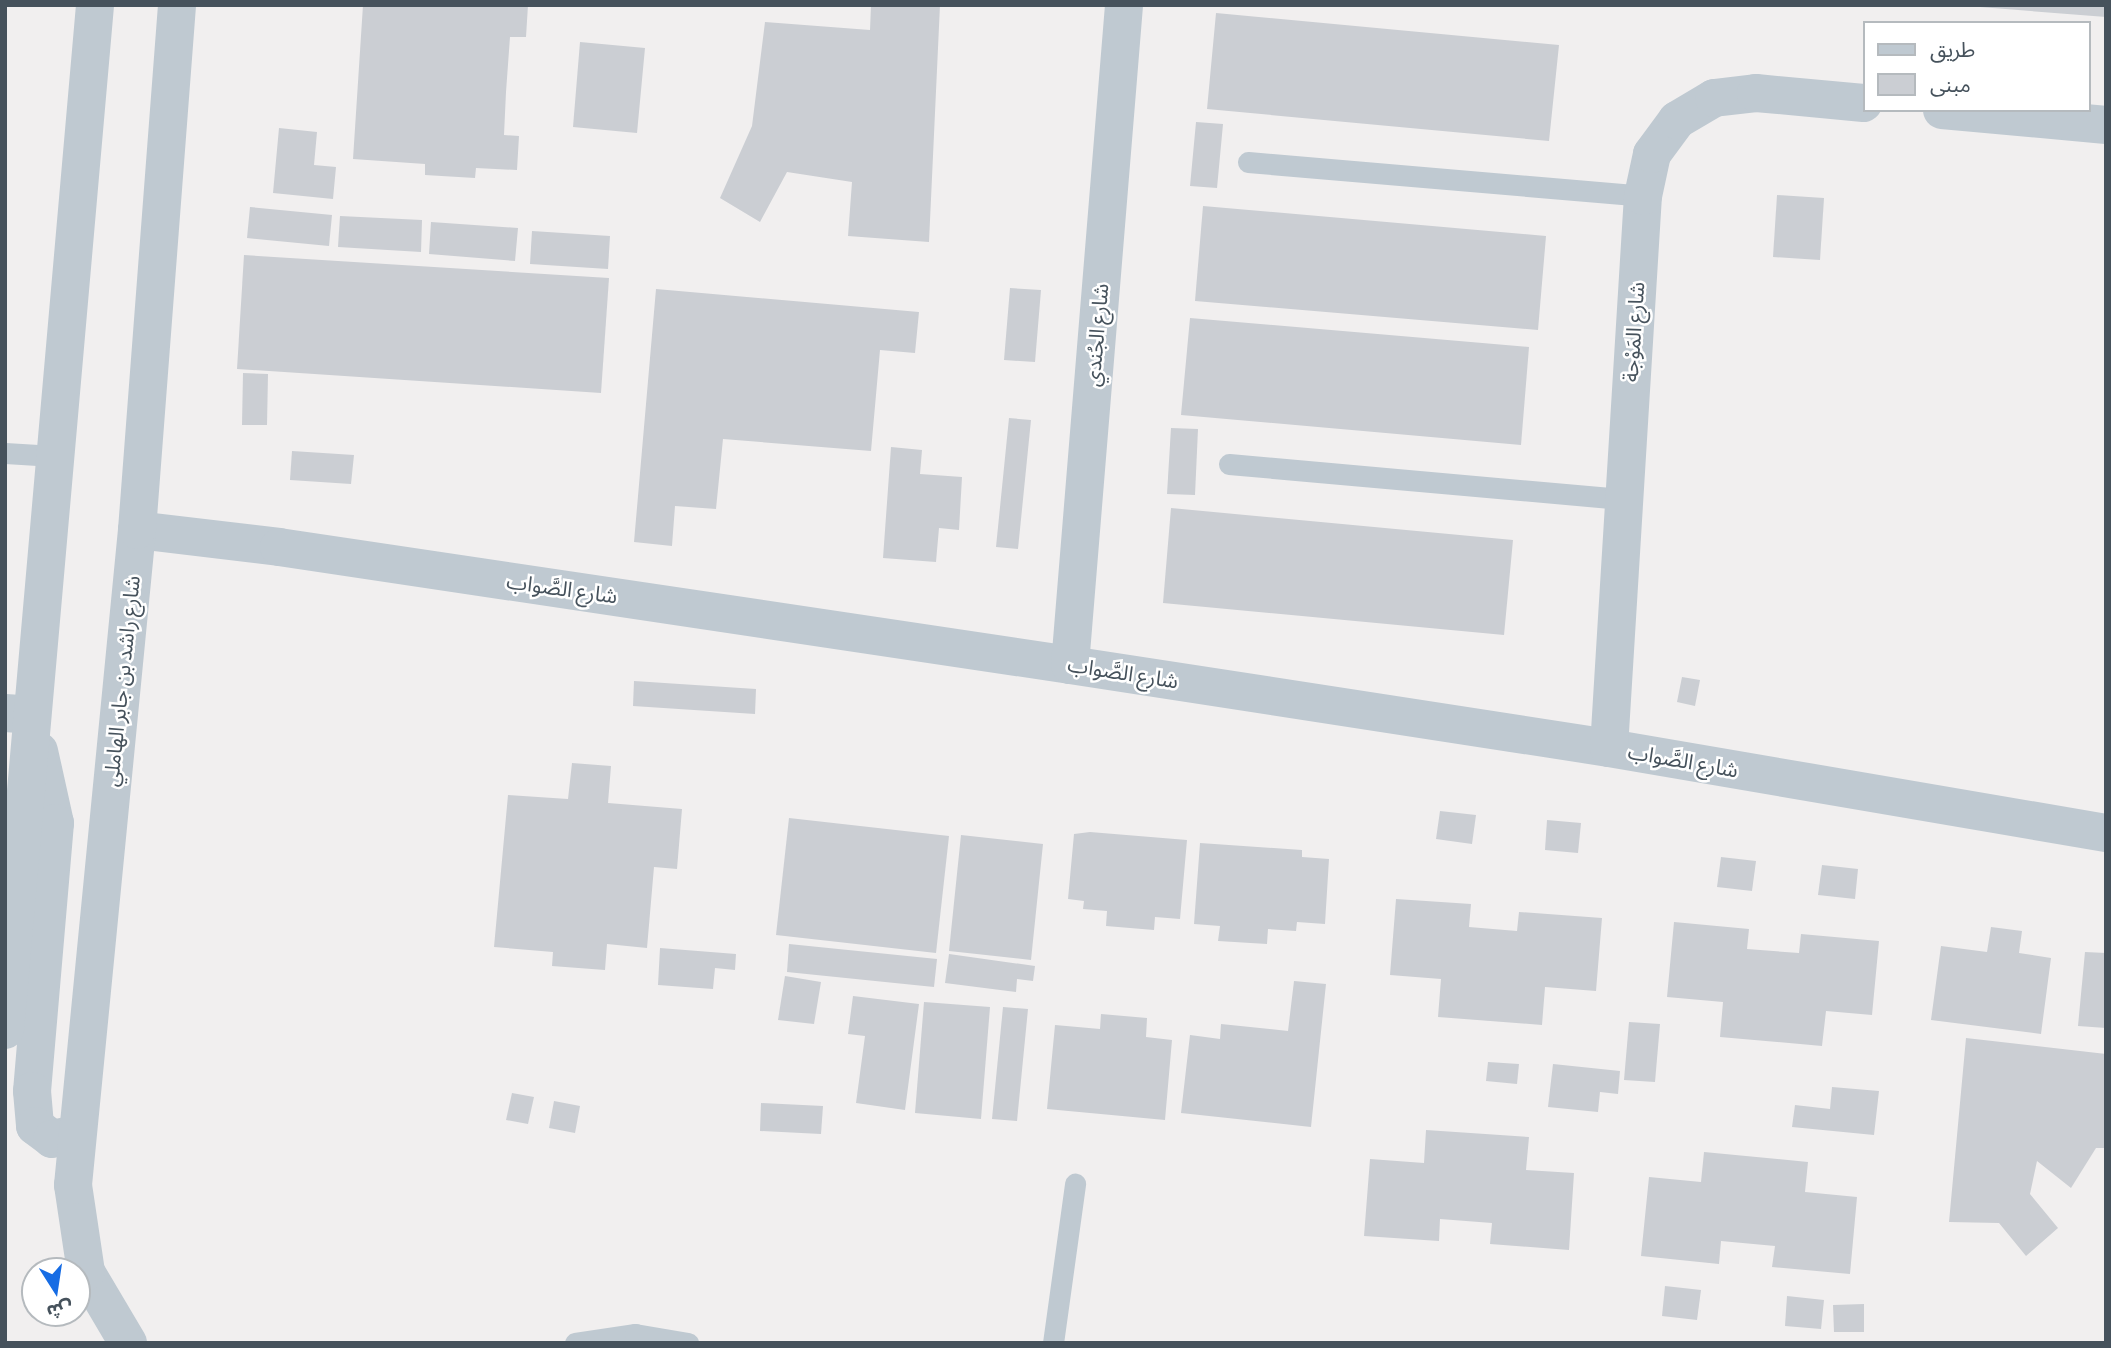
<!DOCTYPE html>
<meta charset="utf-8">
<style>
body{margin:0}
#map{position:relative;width:2111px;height:1348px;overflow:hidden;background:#f1efef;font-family:"PT Sans Narrow","Noto Sans Arabic",sans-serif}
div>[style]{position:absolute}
.building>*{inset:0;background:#cbced3}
.service>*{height:21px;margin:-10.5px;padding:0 10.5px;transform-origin:10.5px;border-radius:10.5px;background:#bfc9d1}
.minor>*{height:38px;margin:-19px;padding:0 19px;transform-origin:19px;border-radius:19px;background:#bfc9d1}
.tertiary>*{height:38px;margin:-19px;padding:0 19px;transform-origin:19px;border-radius:19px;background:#bfc9d1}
span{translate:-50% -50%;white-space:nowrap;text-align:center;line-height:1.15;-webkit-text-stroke:5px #fff;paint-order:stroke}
.street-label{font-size:21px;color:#46525c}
.frame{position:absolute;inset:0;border:7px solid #46525c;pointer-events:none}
.legend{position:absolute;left:1863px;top:21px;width:228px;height:91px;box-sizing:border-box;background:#fff;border:2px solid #b5babe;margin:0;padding:9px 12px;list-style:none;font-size:21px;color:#46525c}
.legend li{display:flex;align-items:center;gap:14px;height:35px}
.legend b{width:35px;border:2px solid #b5babe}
.north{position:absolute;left:21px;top:1257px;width:70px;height:70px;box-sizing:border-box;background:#fff;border:2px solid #b5babe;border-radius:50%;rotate:168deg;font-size:19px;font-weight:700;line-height:28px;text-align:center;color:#46525c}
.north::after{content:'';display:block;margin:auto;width:24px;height:32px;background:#166ce4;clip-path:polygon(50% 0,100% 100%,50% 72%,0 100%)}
</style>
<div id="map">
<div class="building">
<i style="clip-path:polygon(363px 5px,528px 5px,526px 37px,510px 37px,506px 92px,504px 135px,519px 136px,517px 170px,476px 168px,475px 178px,425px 175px,425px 164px,353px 159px)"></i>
<i style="clip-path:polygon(871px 5px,940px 5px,929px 242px,848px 236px,852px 182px,787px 172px,760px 222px,720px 198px,752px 126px,765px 22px,870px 30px)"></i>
<i style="clip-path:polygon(1981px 5px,2106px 5px,2106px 17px,1980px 7px)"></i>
<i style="clip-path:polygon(1216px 13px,1559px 45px,1549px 141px,1207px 109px)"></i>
<i style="clip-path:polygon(580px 42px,645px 48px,637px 133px,573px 127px)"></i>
<i style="clip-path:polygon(1196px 122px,1223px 124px,1217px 188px,1190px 186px)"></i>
<i style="clip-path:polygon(279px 128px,317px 132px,314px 165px,336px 167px,333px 199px,273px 193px)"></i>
<i style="clip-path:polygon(1777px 195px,1824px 198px,1820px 260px,1773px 257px)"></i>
<i style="clip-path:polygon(1203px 206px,1546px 236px,1538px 330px,1195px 301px)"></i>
<i style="clip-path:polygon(250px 207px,332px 215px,329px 246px,247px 238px)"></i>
<i style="clip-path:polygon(340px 216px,422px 220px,421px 252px,338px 247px)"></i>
<i style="clip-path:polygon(431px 222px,518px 228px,515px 261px,429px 254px)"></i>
<i style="clip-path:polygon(532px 231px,610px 236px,608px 269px,530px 264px)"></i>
<i style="clip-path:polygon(244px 255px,609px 278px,601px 393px,237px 369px)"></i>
<i style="clip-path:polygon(1010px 288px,1041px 290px,1035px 362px,1004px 360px)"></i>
<i style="clip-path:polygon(656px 289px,919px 312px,915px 353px,880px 350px,871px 451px,723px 439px,716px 509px,675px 506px,672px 546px,634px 542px)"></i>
<i style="clip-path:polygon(1190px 318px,1529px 347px,1521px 445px,1181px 415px)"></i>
<i style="clip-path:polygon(243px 373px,268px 374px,267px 425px,242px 425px)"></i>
<i style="clip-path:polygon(1009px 418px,1031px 420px,1018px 549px,996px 547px)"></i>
<i style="clip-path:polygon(1171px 428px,1198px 429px,1195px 495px,1167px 494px)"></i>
<i style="clip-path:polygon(891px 447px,922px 450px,920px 474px,962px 477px,959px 530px,939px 528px,936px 562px,883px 558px)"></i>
<i style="clip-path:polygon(292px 451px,354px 455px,351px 484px,290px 480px)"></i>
<i style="clip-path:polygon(1171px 508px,1513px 540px,1504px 635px,1163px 603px)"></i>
<i style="clip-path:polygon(1682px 677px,1700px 680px,1695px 706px,1677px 702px)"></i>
<i style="clip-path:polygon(634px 681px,756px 689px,755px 714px,633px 706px)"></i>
<i style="clip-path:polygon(572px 763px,611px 766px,608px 803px,682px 809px,677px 869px,654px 867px,647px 948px,607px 944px,605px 970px,552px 966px,553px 952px,494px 947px,508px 795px,568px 799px)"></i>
<i style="clip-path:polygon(1440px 811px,1476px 815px,1472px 844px,1436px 839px)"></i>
<i style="clip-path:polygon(789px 818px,949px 836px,936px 953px,776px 935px)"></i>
<i style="clip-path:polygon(1547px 820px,1581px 823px,1578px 853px,1545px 850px)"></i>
<i style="clip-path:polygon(1090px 832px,1187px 840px,1180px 919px,1155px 917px,1154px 930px,1106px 926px,1107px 911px,1083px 909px,1084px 901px,1068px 899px,1074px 834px)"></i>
<i style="clip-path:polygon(961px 835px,1043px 844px,1031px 960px,949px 951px)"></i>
<i style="clip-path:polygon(1200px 843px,1302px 850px,1302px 857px,1329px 859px,1325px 924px,1297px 922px,1296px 931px,1268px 929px,1267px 944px,1218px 941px,1220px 926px,1194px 924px)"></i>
<i style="clip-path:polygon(1721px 857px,1756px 861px,1752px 891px,1717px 887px)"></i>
<i style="clip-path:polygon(1822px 865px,1858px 869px,1855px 899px,1818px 895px)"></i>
<i style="clip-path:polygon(1396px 899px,1471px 904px,1469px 927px,1517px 931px,1519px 912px,1602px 918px,1596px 991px,1545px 987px,1542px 1025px,1438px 1017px,1441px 979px,1390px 975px)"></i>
<i style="clip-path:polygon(1674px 922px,1749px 929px,1747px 949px,1799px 953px,1801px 934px,1879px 941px,1872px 1015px,1826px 1011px,1822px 1046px,1720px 1037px,1723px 1002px,1667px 997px)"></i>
<i style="clip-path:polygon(1991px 927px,2022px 931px,2019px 953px,2051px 958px,2041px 1034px,1931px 1020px,1941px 946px,1987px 952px)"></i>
<i style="clip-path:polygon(789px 944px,937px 959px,934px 987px,787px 972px)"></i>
<i style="clip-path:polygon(660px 948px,736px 954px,735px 970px,715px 968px,713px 989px,658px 985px)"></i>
<i style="clip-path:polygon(2085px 952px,2106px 953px,2106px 1028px,2078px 1026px)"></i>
<i style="clip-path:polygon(949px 954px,1035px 966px,1033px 981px,1017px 979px,1016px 992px,945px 983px)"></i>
<i style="clip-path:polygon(785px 976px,821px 982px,814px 1024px,778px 1020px)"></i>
<i style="clip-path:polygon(1294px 981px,1326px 984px,1311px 1127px,1181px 1113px,1190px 1035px,1220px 1039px,1221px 1024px,1288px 1031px)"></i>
<i style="clip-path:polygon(853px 996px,919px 1004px,905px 1110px,856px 1103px,865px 1036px,848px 1034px)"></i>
<i style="clip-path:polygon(924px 1002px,990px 1007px,981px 1119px,915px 1113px)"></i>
<i style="clip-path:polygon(1003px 1007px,1028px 1009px,1017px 1121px,992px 1119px)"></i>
<i style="clip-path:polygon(1101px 1014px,1147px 1018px,1146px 1037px,1172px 1040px,1165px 1120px,1047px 1109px,1055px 1025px,1100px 1029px)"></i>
<i style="clip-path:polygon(1629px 1022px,1660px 1024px,1655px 1082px,1624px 1080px)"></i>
<i style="clip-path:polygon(1966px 1038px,2106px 1054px,2106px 1148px,2096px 1148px,2071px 1188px,2037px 1161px,2030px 1194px,2058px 1228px,2026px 1256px,1999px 1223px,1949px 1222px)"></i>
<i style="clip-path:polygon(1488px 1062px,1519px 1064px,1517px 1084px,1486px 1081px)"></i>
<i style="clip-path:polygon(1553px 1064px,1620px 1071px,1618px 1094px,1600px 1092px,1598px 1112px,1548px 1107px)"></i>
<i style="clip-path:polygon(1832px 1087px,1879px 1091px,1874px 1135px,1792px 1127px,1795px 1105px,1830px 1109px)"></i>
<i style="clip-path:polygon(512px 1093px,534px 1097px,528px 1124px,506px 1120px)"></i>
<i style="clip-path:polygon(554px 1101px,580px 1106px,575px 1133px,549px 1128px)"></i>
<i style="clip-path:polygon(761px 1103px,823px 1106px,821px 1134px,760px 1131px)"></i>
<i style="clip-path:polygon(1426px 1130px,1529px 1137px,1526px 1170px,1574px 1173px,1569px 1250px,1490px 1244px,1492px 1223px,1440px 1219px,1439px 1241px,1364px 1236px,1370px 1159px,1424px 1163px)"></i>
<i style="clip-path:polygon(1704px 1152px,1808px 1162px,1805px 1192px,1857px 1197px,1850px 1274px,1772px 1267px,1775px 1246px,1721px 1241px,1719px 1264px,1641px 1256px,1649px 1177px,1701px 1182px)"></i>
<i style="clip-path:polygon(1665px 1286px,1701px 1290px,1697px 1320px,1662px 1316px)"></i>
<i style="clip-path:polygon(1787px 1296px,1824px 1300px,1821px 1329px,1785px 1326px)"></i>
<i style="clip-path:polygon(1864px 1304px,1864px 1332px,1834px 1332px,1833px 1305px)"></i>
</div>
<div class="service">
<i style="left:1248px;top:162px;width:396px;rotate:4.9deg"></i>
<i style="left:5px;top:453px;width:49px;rotate:3.5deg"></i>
<i style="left:1229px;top:464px;width:397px;rotate:5.1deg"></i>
<i style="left:575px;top:1343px;width:61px;rotate:-8.5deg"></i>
<i style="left:635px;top:1334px;width:54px;rotate:9.6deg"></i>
<i style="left:1053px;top:1343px;width:161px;rotate:-82.1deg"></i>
</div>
<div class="minor">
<i style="left:1942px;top:110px;width:165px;rotate:5.2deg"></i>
<i style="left:137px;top:530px;width:143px;rotate:6.8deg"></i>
<i style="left:279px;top:547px;width:800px;rotate:8.48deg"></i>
<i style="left:1070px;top:665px;width:545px;rotate:8.75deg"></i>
<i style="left:1609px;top:748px;width:504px;rotate:9.71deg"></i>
<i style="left:1070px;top:665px;width:662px;rotate:-85.32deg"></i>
<i style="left:5px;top:713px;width:26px;rotate:4deg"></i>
<i style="left:1609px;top:748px;width:553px;rotate:-86.48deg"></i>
<i style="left:1643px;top:196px;width:43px;rotate:-77.9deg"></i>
<i style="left:1652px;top:154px;width:42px;rotate:-53.7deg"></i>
<i style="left:1677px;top:120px;width:43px;rotate:-30.7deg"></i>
<i style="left:1714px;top:98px;width:42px;rotate:-6.8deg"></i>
<i style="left:1756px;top:93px;width:108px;rotate:5.3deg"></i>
</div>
<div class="tertiary">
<i style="left:39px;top:751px;width:74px;rotate:77.5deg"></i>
<i style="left:55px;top:823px;width:269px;rotate:94.9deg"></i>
<i style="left:32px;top:1091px;width:35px;rotate:85deg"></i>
<i style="left:35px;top:1126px;width:21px;rotate:37deg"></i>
<i style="left:52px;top:1139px;width:24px;rotate:-12deg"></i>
<i style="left:5px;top:1030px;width:1029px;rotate:-84.98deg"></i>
<i style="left:128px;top:1343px;width:82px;rotate:-120.6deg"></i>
<i style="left:86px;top:1272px;width:88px;rotate:-98.5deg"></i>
<i style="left:73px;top:1185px;width:658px;rotate:-84.42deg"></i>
<i style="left:137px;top:530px;width:527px;rotate:-85.64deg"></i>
</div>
<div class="street-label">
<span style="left:1634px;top:332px;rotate:-86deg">شارع المَوْجة</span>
<span style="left:1097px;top:335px;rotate:-85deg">شارع الجُندي</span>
<span style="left:562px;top:589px;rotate:8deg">شارع الصَّواب</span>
<span style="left:1123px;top:673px;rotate:9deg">شارع الصَّواب</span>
<span style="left:122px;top:681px;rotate:-84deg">شارع راشد بن جابر الهاملي</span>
<span style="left:1683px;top:761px;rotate:10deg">شارع الصَّواب</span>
</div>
<div class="frame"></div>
<ul class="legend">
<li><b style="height:9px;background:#bfc9d1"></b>طريق</li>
<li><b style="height:19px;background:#cbced3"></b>مبنى</li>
</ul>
<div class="north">ش</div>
</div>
